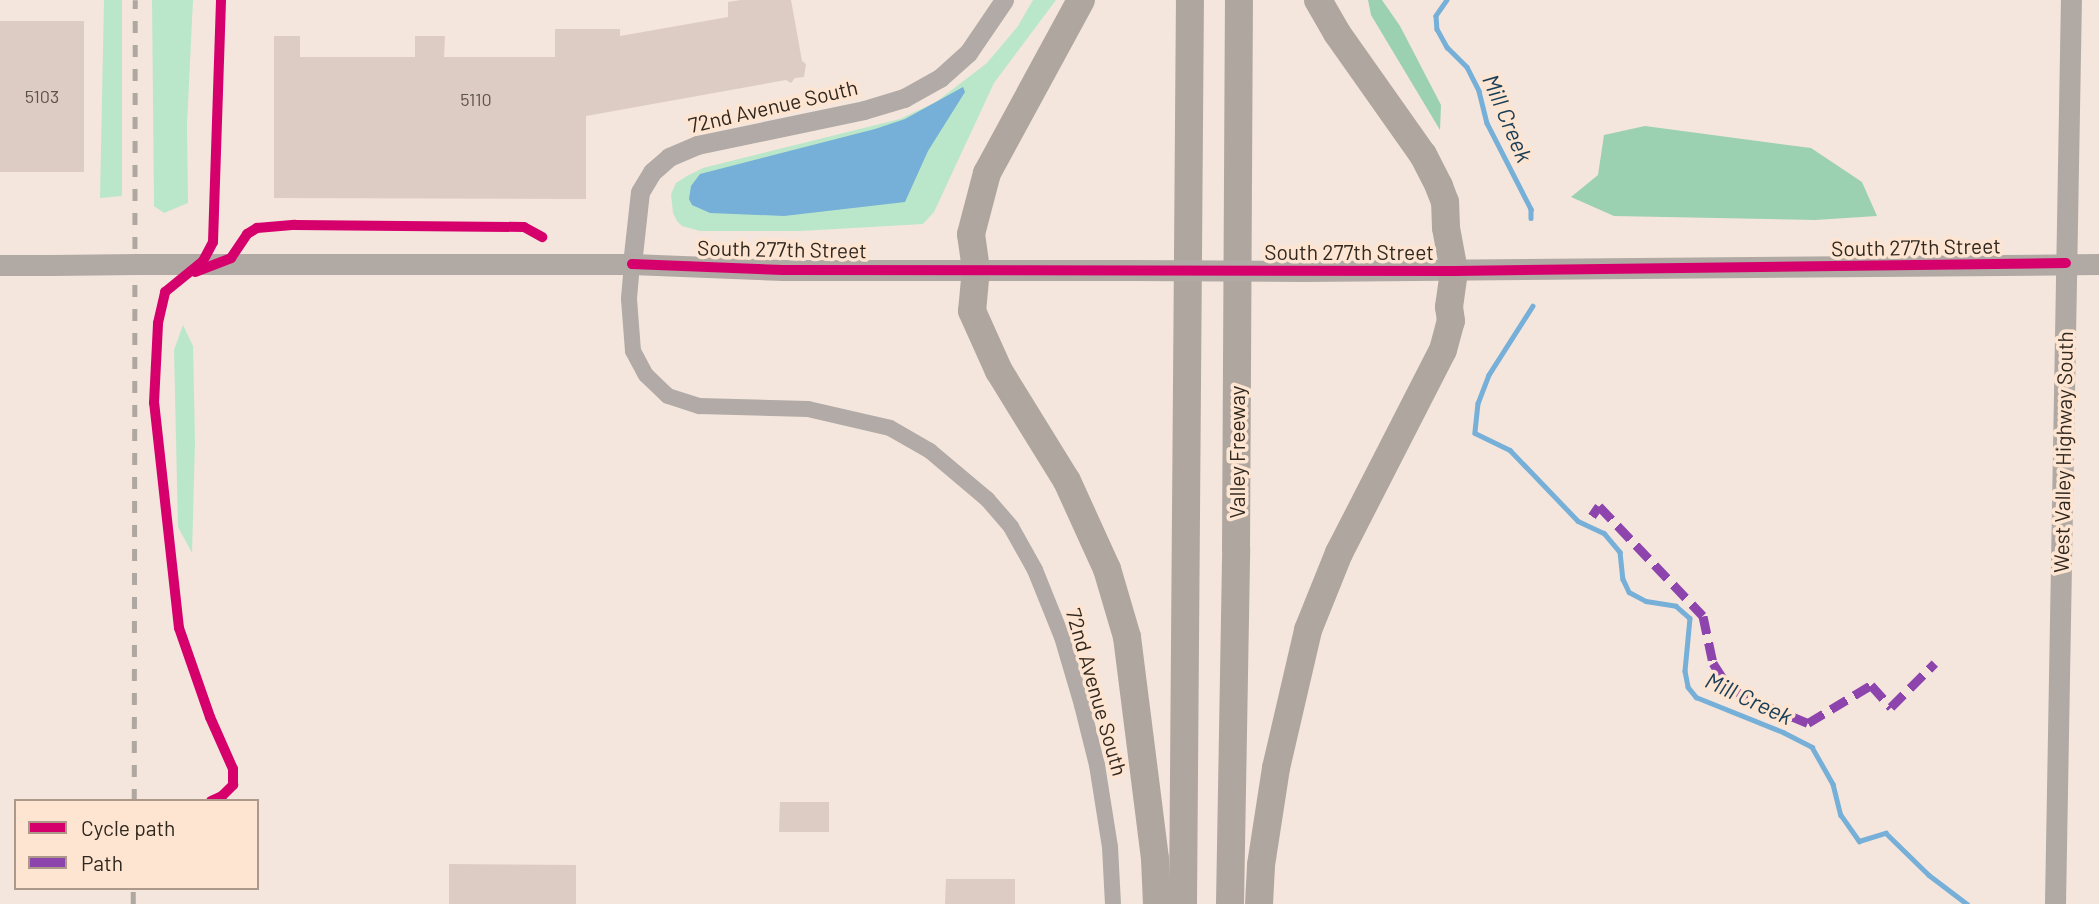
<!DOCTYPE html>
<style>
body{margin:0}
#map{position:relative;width:2099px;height:904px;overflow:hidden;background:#f4e6dc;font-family:Barlow,sans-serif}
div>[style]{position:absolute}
.green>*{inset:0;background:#bae7c9}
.forest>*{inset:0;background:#9bd1b1}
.water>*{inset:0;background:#76afd7}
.stream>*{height:4.5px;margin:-2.25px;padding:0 2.25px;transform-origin:2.25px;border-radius:2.25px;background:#76afd7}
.building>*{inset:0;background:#ddccc4}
.minor>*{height:16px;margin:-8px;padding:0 8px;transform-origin:8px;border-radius:8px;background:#b1aaa6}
.tertiary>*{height:19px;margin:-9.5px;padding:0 9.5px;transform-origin:9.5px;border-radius:9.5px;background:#b1aaa6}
.secondary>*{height:21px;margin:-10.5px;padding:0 10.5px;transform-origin:10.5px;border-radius:10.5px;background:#b1a9a4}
.motorway>*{height:28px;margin:-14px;padding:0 14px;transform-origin:14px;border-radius:14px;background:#b0a6a0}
.rail>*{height:4.5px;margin-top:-2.25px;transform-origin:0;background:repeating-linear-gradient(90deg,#afa7a1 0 12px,transparent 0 24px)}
.secondary-bridge>*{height:21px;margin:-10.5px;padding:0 10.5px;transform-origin:10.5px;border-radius:10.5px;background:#b1a9a4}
.quiet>*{height:9px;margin-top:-4.5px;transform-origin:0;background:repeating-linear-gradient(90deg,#8e44ad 0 18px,transparent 0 27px)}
.cycleway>*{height:10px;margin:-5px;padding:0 5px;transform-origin:5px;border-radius:5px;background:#d6006c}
span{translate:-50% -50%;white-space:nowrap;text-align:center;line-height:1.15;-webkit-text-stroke:7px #fee5d1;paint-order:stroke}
.number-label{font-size:18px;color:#5e534b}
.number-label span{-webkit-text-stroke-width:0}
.street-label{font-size:21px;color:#30271f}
.water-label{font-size:23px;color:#183d57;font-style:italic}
.legend{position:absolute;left:14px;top:799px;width:245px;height:91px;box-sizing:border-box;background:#fee5d1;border:2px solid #ac998a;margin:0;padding:9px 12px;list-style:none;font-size:21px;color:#30271f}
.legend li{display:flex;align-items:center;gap:14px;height:35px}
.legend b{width:35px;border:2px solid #ac998a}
</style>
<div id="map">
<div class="green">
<i style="clip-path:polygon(104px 0,122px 0,122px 196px,100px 198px)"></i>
<i style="clip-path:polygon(152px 0,193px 0,187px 125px,188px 203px,164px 213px,154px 206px)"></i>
<i style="clip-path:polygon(1033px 0,1056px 0,994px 83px,934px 212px,923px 224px,800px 231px,700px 231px,682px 226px,677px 221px,673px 213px,671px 194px,676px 183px,687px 176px,703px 168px,900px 119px,936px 102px,987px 63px,1018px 26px)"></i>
<i style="clip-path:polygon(183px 325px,193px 346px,195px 442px,192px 553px,178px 527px,174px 350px)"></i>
</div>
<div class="forest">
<i style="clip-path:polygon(1368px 0,1382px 0,1400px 26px,1441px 105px,1440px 130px,1371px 15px)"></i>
<i style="clip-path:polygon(1645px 126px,1811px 148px,1862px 182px,1877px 216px,1815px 220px,1614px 216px,1571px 197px,1598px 175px,1604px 135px)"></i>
</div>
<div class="water">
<i style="clip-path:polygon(963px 87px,965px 92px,928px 151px,905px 202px,784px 216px,710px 213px,692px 205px,689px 199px,691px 186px,700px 174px,875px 129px,905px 119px)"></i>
</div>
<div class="stream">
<i style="left:1447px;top:0;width:19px;rotate:125deg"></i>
<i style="left:1436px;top:16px;width:13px;rotate:86deg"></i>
<i style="left:1437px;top:29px;width:21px;rotate:61deg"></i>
<i style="left:1447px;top:47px;width:28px;rotate:45deg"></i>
<i style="left:1467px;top:67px;width:27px;rotate:63deg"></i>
<i style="left:1479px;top:91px;width:33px;rotate:76deg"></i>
<i style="left:1487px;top:123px;width:97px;rotate:62.9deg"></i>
<i style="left:1531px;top:209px;width:9px;rotate:90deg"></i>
<i style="left:1533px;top:306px;width:82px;rotate:122.5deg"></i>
<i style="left:1489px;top:375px;width:30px;rotate:111deg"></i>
<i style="left:1478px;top:403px;width:30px;rotate:96deg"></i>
<i style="left:1475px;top:433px;width:39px;rotate:26deg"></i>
<i style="left:1510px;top:450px;width:98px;rotate:46.2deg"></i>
<i style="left:1578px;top:521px;width:29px;rotate:25deg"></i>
<i style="left:1604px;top:533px;width:25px;rotate:50deg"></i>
<i style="left:1620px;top:552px;width:27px;rotate:84deg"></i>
<i style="left:1623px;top:579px;width:14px;rotate:65deg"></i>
<i style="left:1629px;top:592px;width:19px;rotate:28deg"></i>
<i style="left:1646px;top:601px;width:30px;rotate:9deg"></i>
<i style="left:1676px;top:606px;width:18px;rotate:41deg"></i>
<i style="left:1690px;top:618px;width:53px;rotate:95.4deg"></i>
<i style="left:1685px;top:671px;width:16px;rotate:79deg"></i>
<i style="left:1688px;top:687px;width:13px;rotate:51deg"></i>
<i style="left:1696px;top:697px;width:94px;rotate:21.9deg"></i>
<i style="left:1783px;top:732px;width:33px;rotate:27deg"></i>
<i style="left:1812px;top:747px;width:43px;rotate:60.4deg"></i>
<i style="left:1833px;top:784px;width:32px;rotate:76deg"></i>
<i style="left:1841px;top:815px;width:32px;rotate:55deg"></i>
<i style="left:1859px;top:841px;width:28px;rotate:-17deg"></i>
<i style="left:1886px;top:833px;width:60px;rotate:44.3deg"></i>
<i style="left:1929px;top:875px;width:48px;rotate:37.3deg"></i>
</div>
<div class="building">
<i style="clip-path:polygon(741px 0,791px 0,802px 61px,806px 64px,804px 77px,795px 78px,791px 83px,786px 80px,586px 116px,586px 199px,274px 198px,274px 36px,300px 36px,300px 57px,415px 57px,415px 36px,445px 36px,444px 57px,555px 57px,555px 29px,620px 29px,620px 36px,728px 17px,728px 2px)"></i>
<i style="clip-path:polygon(0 21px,84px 21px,84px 172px,0 172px)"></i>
<i style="clip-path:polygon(780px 802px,829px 802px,829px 832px,779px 832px)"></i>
<i style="clip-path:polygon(449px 864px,576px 865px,576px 904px,449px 904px)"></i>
<i style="clip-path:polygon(946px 879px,1015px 879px,1015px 904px,945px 904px)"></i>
</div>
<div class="minor">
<i style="left:632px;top:264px;width:35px;rotate:95deg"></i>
<i style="left:629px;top:299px;width:52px;rotate:85.6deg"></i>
<i style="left:633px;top:351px;width:27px;rotate:62deg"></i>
<i style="left:646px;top:375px;width:30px;rotate:44deg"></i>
<i style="left:668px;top:396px;width:33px;rotate:18deg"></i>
<i style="left:699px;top:406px;width:109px;rotate:1.6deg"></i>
<i style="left:808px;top:409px;width:84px;rotate:13deg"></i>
<i style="left:890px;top:428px;width:46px;rotate:29.9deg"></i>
<i style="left:930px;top:451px;width:75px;rotate:40.1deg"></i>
<i style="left:987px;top:499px;width:37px;rotate:49deg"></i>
<i style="left:1011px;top:527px;width:49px;rotate:60.8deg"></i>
<i style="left:1035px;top:570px;width:72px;rotate:68.1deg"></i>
<i style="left:1062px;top:637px;width:71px;rotate:73.6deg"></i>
<i style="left:1082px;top:705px;width:62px;rotate:76deg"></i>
<i style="left:1097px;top:765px;width:83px;rotate:81deg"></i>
<i style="left:1110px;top:847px;width:57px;rotate:87deg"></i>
</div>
<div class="tertiary">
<i style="left:632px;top:264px;width:72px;rotate:-83.7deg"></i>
<i style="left:640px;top:192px;width:23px;rotate:-59deg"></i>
<i style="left:652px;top:172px;width:23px;rotate:-41deg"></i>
<i style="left:669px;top:157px;width:30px;rotate:-23deg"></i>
<i style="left:697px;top:145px;width:171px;rotate:-11.8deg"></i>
<i style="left:864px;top:110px;width:42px;rotate:-16.7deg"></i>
<i style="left:904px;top:98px;width:41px;rotate:-29.1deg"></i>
<i style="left:940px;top:78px;width:38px;rotate:-42deg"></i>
<i style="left:968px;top:53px;width:64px;rotate:-55.8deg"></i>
</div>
<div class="secondary">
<i style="left:138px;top:264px;width:494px"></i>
<i style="left:632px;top:264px;width:151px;rotate:2.3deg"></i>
<i style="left:783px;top:270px;width:350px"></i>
<i style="left:0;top:265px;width:52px"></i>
<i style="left:1304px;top:271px;width:795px;rotate:-0.5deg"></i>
<i style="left:2055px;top:904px;width:904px;rotate:-88.99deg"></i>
</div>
<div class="motorway">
<i style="left:1081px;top:0;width:197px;rotate:118.5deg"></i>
<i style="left:987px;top:173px;width:63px;rotate:104.7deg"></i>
<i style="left:971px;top:234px;width:35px;rotate:82deg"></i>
<i style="left:976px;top:269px;width:42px;rotate:95.4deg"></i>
<i style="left:972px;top:311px;width:66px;rotate:65.8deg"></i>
<i style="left:999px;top:371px;width:129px;rotate:58.3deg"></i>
<i style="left:1067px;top:481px;width:97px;rotate:65.6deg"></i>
<i style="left:1107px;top:569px;width:71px;rotate:73.6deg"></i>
<i style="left:1127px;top:637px;width:224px;rotate:82.8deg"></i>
<i style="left:1155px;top:859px;width:45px;rotate:87.5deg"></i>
<i style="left:1183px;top:904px;width:904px;rotate:-89.56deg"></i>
<i style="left:1230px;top:904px;width:356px;rotate:-89deg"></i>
<i style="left:1236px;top:548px;width:548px;rotate:-89.69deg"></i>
<i style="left:1259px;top:904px;width:39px;rotate:-87deg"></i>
<i style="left:1261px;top:865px;width:98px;rotate:-81.2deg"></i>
<i style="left:1276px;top:768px;width:142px;rotate:-76.9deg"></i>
<i style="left:1308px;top:630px;width:83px;rotate:-68.1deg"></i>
<i style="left:1339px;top:553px;width:228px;rotate:-62.9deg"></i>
<i style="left:1443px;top:350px;width:30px;rotate:-75deg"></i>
<i style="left:1451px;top:321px;width:14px;rotate:-98deg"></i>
<i style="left:1449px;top:307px;width:36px;rotate:-82deg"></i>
<i style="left:1454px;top:271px;width:44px;rotate:-100.5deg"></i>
<i style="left:1446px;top:228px;width:26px;rotate:-92deg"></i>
<i style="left:1445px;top:202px;width:17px;rotate:-111deg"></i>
<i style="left:1439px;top:186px;width:35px;rotate:-117deg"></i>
<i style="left:1423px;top:155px;width:149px;rotate:-125.2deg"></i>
<i style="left:1337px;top:33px;width:38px;rotate:-120deg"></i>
</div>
<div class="rail">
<i style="left:134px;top:801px;width:801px;rotate:-89.93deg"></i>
<i style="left:133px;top:904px;width:16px;rotate:-90deg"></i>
</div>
<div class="secondary-bridge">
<i style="left:52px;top:265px;width:86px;rotate:-0.7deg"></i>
<i style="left:1133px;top:270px;width:171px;rotate:0.3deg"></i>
</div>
<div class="quiet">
<i style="left:1592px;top:516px;width:12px;rotate:-55deg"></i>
<i style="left:1599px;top:506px;width:151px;rotate:46.6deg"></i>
<i style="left:1703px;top:616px;width:48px;rotate:78deg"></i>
<i style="left:1713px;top:663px;width:24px;rotate:57deg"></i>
<i style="left:1726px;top:683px;width:21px;rotate:37deg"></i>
<i style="left:1743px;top:696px;width:70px;rotate:22.6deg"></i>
<i style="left:1808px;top:723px;width:74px;rotate:-31.1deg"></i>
<i style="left:1871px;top:685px;width:30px;rotate:48deg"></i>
<i style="left:1891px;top:707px;width:62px;rotate:-45deg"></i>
</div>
<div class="cycleway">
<i style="left:632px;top:264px;width:151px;rotate:2.3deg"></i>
<i style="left:783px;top:270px;width:671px;rotate:0.09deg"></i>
<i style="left:1454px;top:271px;width:612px;rotate:-0.75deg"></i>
<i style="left:195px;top:272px;width:39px;rotate:-21deg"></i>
<i style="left:231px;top:258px;width:29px;rotate:-56deg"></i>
<i style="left:247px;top:234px;width:12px;rotate:-31deg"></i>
<i style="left:257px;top:228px;width:38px;rotate:-5deg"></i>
<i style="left:295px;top:225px;width:229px;rotate:0.5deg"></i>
<i style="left:524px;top:227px;width:21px;rotate:29deg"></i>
<i style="left:211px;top:801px;width:12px;rotate:-24deg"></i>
<i style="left:222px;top:796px;width:16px;rotate:-45deg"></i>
<i style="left:233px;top:785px;width:16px;rotate:-90deg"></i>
<i style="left:233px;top:769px;width:57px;rotate:-113.9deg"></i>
<i style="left:210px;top:717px;width:94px;rotate:-109.2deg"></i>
<i style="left:179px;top:628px;width:226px;rotate:-96.3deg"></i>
<i style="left:154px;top:403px;width:80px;rotate:-87.1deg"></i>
<i style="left:158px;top:323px;width:32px;rotate:-77deg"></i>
<i style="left:165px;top:292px;width:49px;rotate:-39.2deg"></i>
<i style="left:203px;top:261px;width:21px;rotate:-62deg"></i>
<i style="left:213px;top:242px;width:242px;rotate:-88.1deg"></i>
</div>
<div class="number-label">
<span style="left:42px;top:96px">5103</span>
<span style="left:476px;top:99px">5110</span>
</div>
<div class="street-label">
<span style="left:773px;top:106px;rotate:-13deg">72nd Avenue South</span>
<span style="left:1916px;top:247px;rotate:-1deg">South 277th Street</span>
<span style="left:782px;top:249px;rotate:1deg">South 277th Street</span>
<span style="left:1349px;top:252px">South 277th Street</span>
<span style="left:1237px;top:452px;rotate:-90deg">Valley Freeway</span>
<span style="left:2063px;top:452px;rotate:-89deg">West Valley Highway South</span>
<span style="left:1097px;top:692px;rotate:74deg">72nd Avenue South</span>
</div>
<div class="water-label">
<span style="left:1508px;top:118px;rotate:67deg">Mill Creek</span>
<span style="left:1749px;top:698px;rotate:25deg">Mill Creek</span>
</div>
<ul class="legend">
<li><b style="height:9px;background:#d6006c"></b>Cycle path</li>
<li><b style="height:9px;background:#8e44ad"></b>Path</li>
</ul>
</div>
